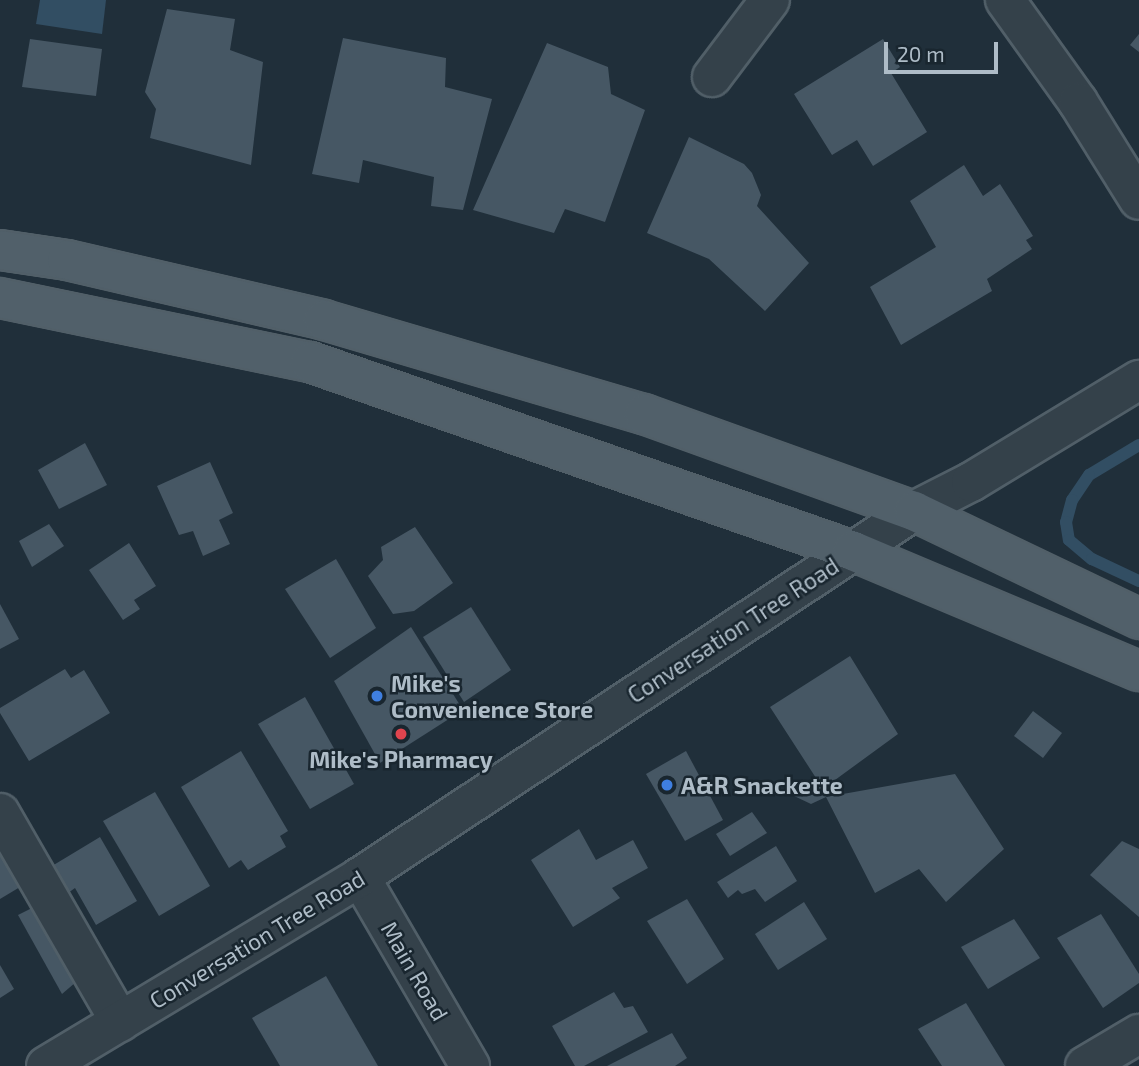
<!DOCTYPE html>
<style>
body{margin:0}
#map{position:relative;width:1139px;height:1066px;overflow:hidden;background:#202f3a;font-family:"Exo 2",sans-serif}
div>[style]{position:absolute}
.water>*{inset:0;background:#324e63}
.stream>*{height:12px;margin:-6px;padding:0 6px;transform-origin:6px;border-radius:6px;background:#324e63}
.building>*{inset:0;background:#465764}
.roads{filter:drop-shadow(2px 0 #515f68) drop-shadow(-2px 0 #515f68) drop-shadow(0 2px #515f68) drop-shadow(0 -2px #515f68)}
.minor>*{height:38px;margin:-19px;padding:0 19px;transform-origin:19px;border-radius:19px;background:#34414a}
.major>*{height:38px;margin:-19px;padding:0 19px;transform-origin:19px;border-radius:19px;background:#51606a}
.dots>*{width:19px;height:19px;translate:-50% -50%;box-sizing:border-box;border:4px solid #19262f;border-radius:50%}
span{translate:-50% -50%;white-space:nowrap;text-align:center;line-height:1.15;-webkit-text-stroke:5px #19262f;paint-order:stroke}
.street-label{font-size:23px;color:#aebcc7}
.poi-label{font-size:23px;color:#aebcc7;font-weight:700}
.left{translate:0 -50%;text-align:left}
.scale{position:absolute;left:884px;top:42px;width:114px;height:32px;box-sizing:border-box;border:4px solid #aebcc7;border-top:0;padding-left:9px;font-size:21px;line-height:24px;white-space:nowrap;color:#aebcc7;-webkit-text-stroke:5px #19262f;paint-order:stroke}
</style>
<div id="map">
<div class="water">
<i style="clip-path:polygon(40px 0,106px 0,102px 34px,36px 24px)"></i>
</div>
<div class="stream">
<i style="left:1139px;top:445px;width:58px;rotate:149deg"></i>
<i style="left:1089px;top:475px;width:30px;rotate:124deg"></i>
<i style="left:1072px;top:500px;width:23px;rotate:105deg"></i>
<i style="left:1066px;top:522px;width:18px;rotate:81deg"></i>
<i style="left:1069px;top:540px;width:30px;rotate:40deg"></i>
<i style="left:1092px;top:559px;width:52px;rotate:25.1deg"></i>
</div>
<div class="building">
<i style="clip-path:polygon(167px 9px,235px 19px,230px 50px,263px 62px,251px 165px,150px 138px,156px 109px,145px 92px)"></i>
<i style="clip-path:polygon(1139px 34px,1139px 52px,1130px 45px)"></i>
<i style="clip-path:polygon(343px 38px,446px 58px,445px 87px,492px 99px,463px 210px,431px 206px,434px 177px,363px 160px,359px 183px,312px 174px)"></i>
<i style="clip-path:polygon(30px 39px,102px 49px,96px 96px,22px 87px)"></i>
<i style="clip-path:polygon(883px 39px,900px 67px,891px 73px,927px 132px,873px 166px,857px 140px,832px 155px,794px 94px)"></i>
<i style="clip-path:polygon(547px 43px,608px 67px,611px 94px,645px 110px,605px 222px,565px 209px,554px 233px,473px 210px)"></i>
<i style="clip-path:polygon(689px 137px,744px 164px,752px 173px,761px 195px,757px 206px,809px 263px,765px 311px,709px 259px,647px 233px)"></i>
<i style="clip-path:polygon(964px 165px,983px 196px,1000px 184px,1033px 236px,1026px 240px,1032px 249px,987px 279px,992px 291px,901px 345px,870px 287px,936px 247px,910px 201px)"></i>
<i style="clip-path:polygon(85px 443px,107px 485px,59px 509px,38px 470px)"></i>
<i style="clip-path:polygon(210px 462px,233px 513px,219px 520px,230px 544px,203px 556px,193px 531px,179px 535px,157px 486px)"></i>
<i style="clip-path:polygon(49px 524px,64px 546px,32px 567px,19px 541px)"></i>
<i style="clip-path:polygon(415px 527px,453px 583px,414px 611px,393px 614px,368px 576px,383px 560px,381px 547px)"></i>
<i style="clip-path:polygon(129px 543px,156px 586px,134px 600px,140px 609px,123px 620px,89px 570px)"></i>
<i style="clip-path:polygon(336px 559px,376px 628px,330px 658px,285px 589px)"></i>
<i style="clip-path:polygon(0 604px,19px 639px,0 649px)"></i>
<i style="clip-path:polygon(471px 607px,511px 670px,464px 702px,423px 637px)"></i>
<i style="clip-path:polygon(411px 627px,463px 710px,380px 763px,334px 681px)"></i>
<i style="clip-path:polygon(850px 656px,898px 734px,835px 780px,826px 797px,811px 804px,792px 795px,816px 778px,770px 707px)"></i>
<i style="clip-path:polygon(65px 669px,71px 678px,84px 670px,110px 713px,29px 761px,0 713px,0 708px)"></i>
<i style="clip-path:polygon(305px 697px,354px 784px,310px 809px,258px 724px)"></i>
<i style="clip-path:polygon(1033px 711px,1062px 733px,1043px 758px,1014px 736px)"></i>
<i style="clip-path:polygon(241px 751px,288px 831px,280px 836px,286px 847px,248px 870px,241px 860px,229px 868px,181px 787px)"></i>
<i style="clip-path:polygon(686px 751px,723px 820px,685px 841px,646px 774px)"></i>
<i style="clip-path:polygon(955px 774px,1004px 849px,946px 902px,919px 869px,875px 893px,826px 797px)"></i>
<i style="clip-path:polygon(155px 792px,210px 886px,159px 916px,103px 821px)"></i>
<i style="clip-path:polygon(752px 812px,767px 833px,730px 856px,716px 834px)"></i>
<i style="clip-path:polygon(579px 829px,596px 860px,633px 840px,648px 868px,612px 888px,620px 898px,573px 927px,531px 860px)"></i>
<i style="clip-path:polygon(100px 837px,137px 901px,96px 925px,75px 888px,68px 893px,52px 866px)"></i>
<i style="clip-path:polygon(1122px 841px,1139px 849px,1139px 917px,1090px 875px)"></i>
<i style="clip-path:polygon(776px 846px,797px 881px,765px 902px,755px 889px,742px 894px,738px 890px,728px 898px,717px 882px)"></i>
<i style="clip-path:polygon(0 852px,20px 887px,0 899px)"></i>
<i style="clip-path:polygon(687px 899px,724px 959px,687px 984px,647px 921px)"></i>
<i style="clip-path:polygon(804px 902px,827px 939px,778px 970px,755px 934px)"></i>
<i style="clip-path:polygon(34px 907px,76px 982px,62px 994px,18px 915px)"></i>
<i style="clip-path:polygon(1101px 914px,1139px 974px,1139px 983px,1103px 1008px,1057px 938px)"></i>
<i style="clip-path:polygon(1014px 919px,1040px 958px,988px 989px,961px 947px)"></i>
<i style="clip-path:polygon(0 965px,14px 989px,0 998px)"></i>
<i style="clip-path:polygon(326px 976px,378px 1066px,280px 1066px,252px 1018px)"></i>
<i style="clip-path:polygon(614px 992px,624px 1008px,633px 1006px,648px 1032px,584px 1066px,575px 1066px,552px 1026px)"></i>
<i style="clip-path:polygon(966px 1003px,1005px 1066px,942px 1066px,918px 1029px)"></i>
<i style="clip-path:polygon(672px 1033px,687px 1058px,675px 1066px,607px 1066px)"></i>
</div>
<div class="roads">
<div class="minor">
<i style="left:1005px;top:0;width:125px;rotate:54.4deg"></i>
<i style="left:1078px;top:102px;width:115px;rotate:58.1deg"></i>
<i style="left:712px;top:77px;width:96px;rotate:-53deg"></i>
<i style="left:0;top:813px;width:241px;rotate:60.1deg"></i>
<i style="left:360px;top:877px;width:219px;rotate:59.8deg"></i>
<i style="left:46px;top:1066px;width:366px;rotate:-31deg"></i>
<i style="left:360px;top:877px;width:664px;rotate:-33.45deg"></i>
<i style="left:914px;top:511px;width:64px;rotate:-27deg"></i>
<i style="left:971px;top:482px;width:197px;rotate:-31.3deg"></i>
<i style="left:1085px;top:1066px;width:63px;rotate:-30.7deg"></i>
</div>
<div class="major">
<i style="left:0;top:250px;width:68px;rotate:8.5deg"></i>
<i style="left:67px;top:260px;width:264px;rotate:13.1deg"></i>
<i style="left:324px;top:320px;width:334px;rotate:16.4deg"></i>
<i style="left:644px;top:414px;width:287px;rotate:19.8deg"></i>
<i style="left:914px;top:511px;width:250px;rotate:25.6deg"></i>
<i style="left:0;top:298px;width:317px;rotate:11.7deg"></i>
<i style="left:310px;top:362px;width:575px;rotate:19.19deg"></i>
<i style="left:853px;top:551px;width:310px;rotate:22.8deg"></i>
</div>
</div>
<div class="dots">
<i style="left:377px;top:696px;background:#3f7fe0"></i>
<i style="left:401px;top:734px;background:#e0444e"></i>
<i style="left:667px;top:785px;background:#3f7fe0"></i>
</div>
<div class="street-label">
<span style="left:733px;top:630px;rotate:-33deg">Conversation Tree Road</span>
<span style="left:257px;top:939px;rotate:-31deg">Conversation Tree Road</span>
<span style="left:415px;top:971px;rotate:60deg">Main Road</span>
</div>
<div class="poi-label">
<span class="left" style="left:391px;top:696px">Mike's<br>Convenience Store</span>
<span style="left:401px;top:759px">Mike's Pharmacy</span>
<span class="left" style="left:681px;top:785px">A&amp;R Snackette</span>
</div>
<div class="scale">20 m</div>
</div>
